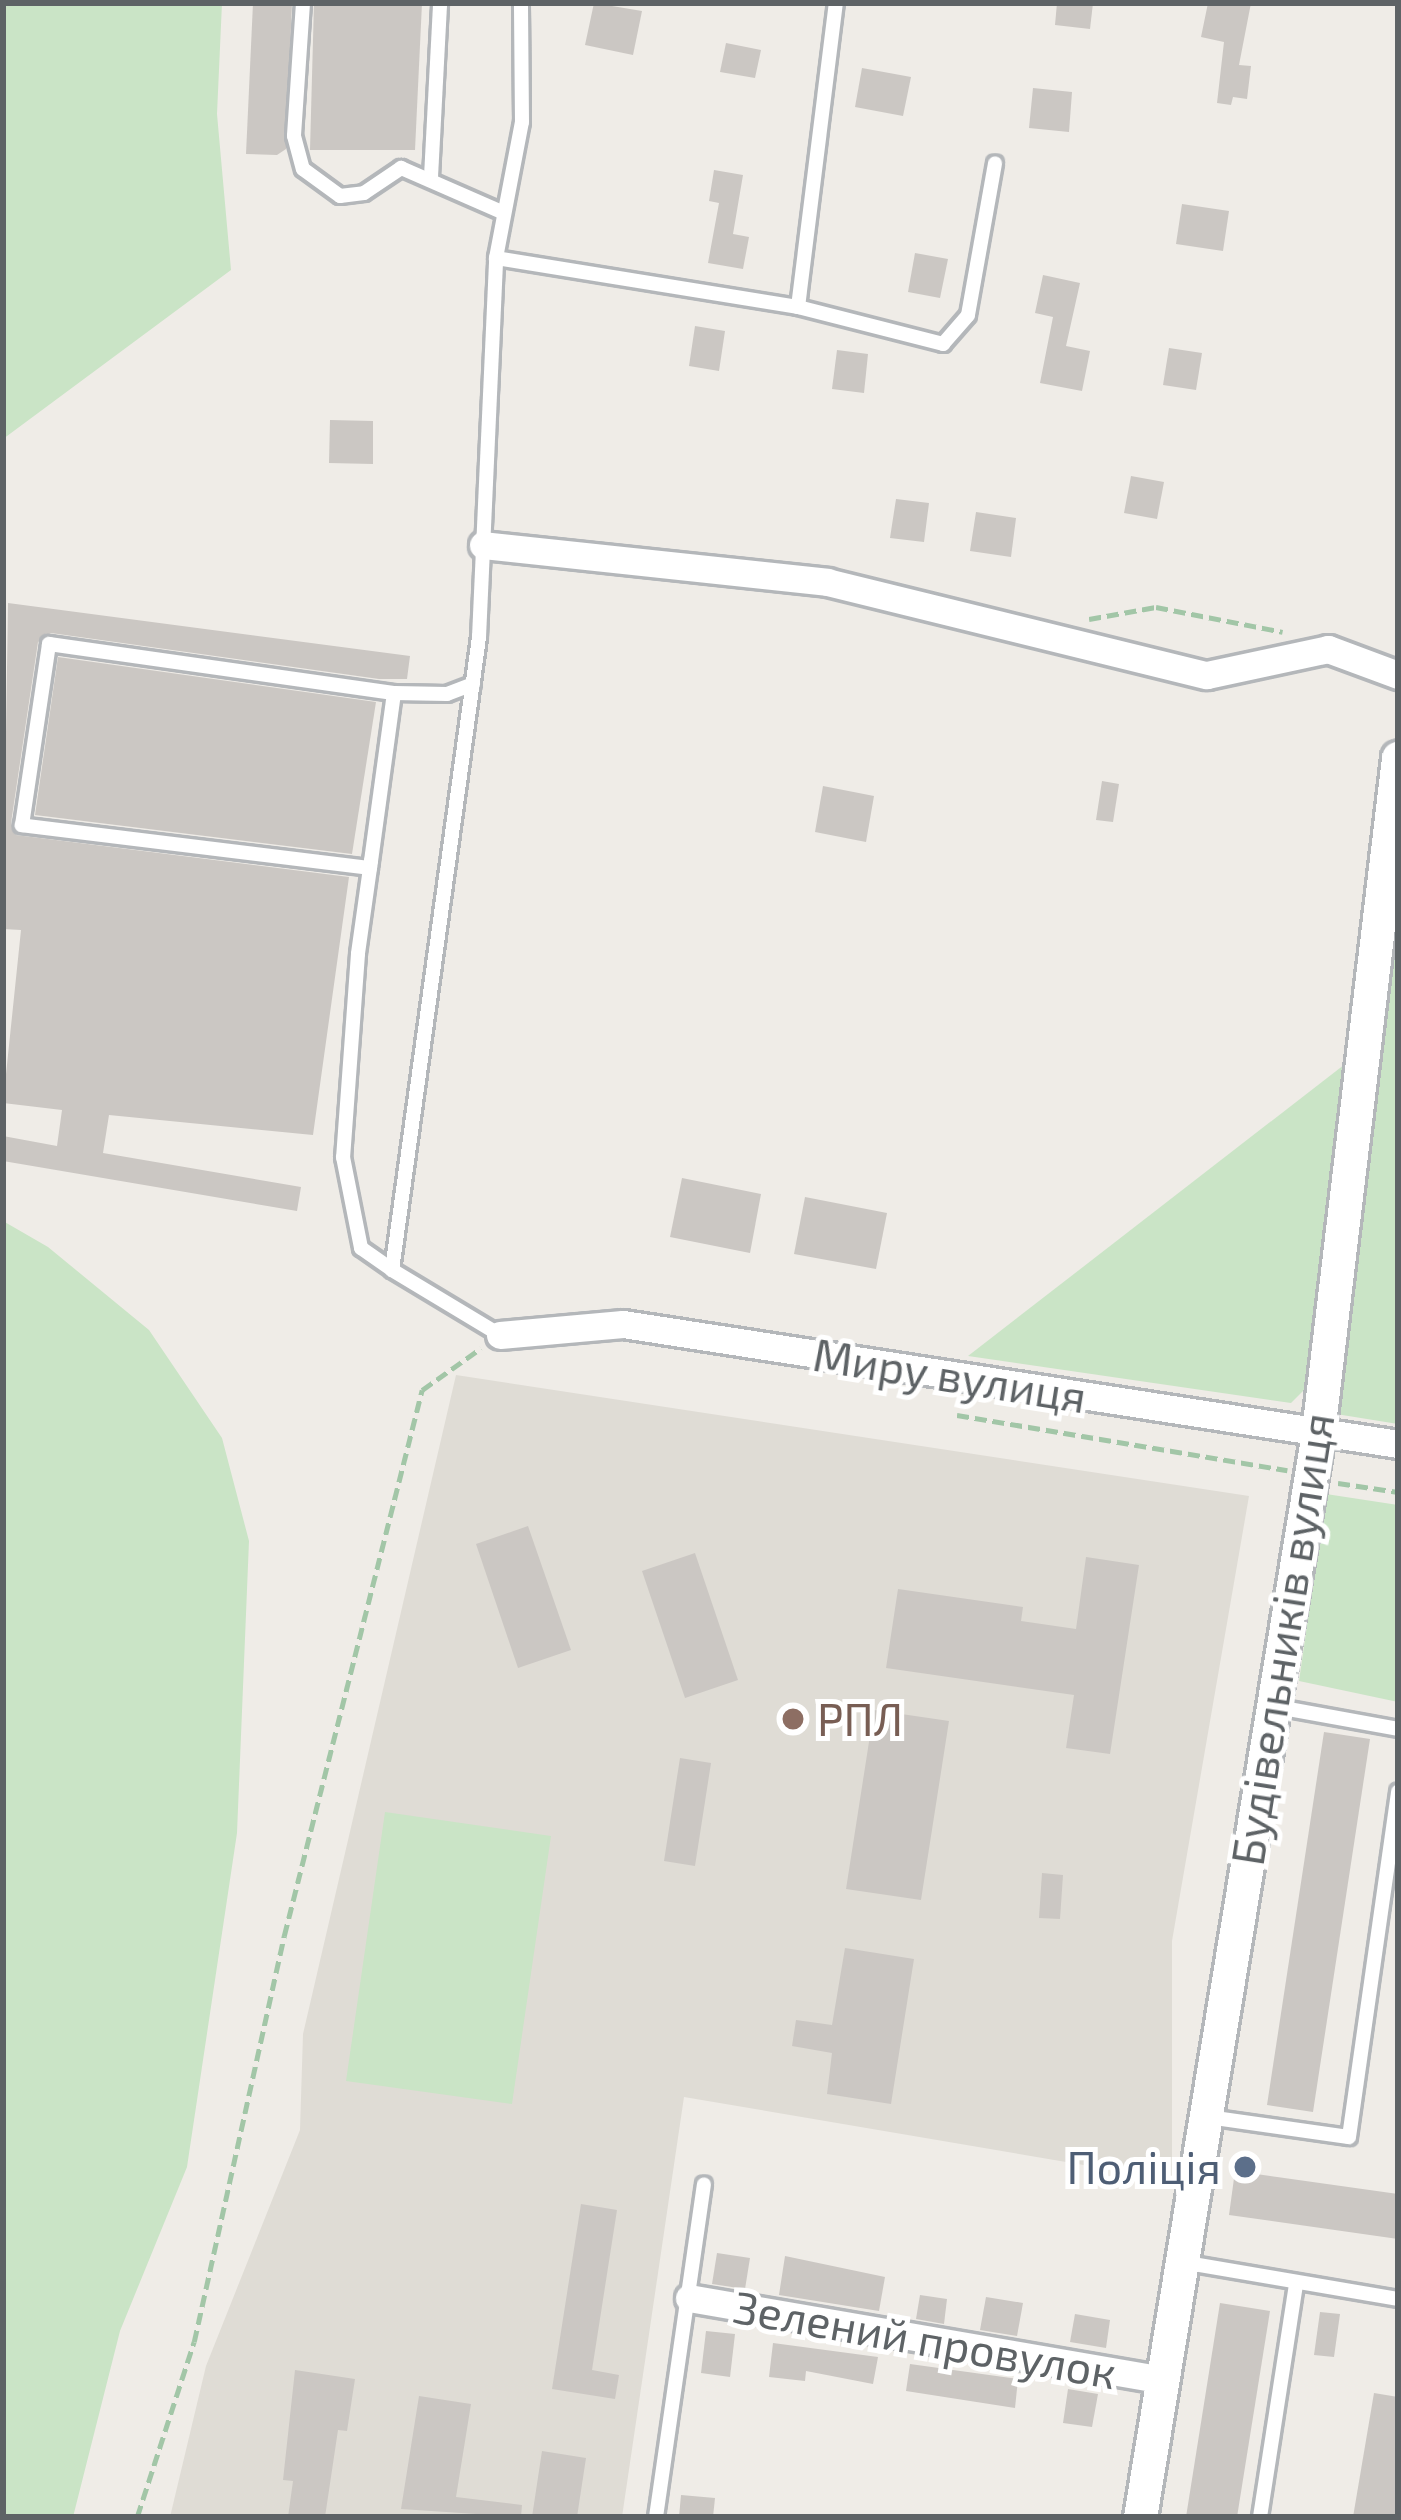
<!DOCTYPE html>
<meta charset="utf-8">
<style>
body{margin:0}
#map{position:relative;width:1401px;height:2520px;overflow:hidden;background:#efece7;font-family:"Exo 2",sans-serif}
div>[style]{position:absolute}
.education>*{inset:0;background:#dfdcd5}
.green>*{inset:0;background:#cae4c6}
.building>*{inset:0;background:#cbc7c3}
.path>*{height:4.5px;margin-top:-2.25px;transform-origin:0;background:repeating-linear-gradient(90deg,#a2c6a7 0 12px,transparent 0 18px)}
.roads{filter:drop-shadow(3px 0 #b4b7ba) drop-shadow(-3px 0 #b4b7ba) drop-shadow(0 3px #b4b7ba) drop-shadow(0 -3px #b4b7ba)}
.service>*{height:14px;margin:-7px;padding:0 7px;transform-origin:7px;border-radius:7px;background:#fff}
.minor>*{height:27px;margin:-13.5px;padding:0 13.5px;transform-origin:13.5px;border-radius:13.5px;background:#fff}
.tertiary>*{height:33px;margin:-16.5px;padding:0 16.5px;transform-origin:16.5px;border-radius:16.5px;background:#fff}
.dots>*{width:33px;height:33px;translate:-50% -50%;box-sizing:border-box;border:6px solid #fff;border-radius:50%}
span{translate:-50% -50%;white-space:nowrap;text-align:center;line-height:1.15;-webkit-text-stroke:10px #fff;paint-order:stroke}
.street-label{font-size:45px;color:#5e6366}
.education-label{font-size:45px;color:#785e54}
.left{translate:0 -50%;text-align:left}
.service-label{font-size:45px;color:#4e5e75}
.right{translate:-100% -50%;text-align:right}
.frame{position:absolute;inset:0;border:6px solid #5e6366;pointer-events:none}
</style>
<div id="map">
<div class="education">
<i style="clip-path:polygon(456px 1375px,1249px 1496px,1172px 1941px,1172px 2180px,684px 2097px,622px 2517px,170px 2517px,206px 2366px,300px 2130px,303px 2034px)"></i>
</div>
<div class="green">
<i style="clip-path:polygon(3px 3px,222px 3px,217px 114px,231px 270px,3px 439px)"></i>
<i style="clip-path:polygon(1398px 918px,1398px 1424px,1336px 1414px)"></i>
<i style="clip-path:polygon(1349px 1061px,1312px 1382px,1291px 1403px,968px 1356px)"></i>
<i style="clip-path:polygon(3px 1221px,48px 1247px,149px 1330px,222px 1438px,249px 1541px,237px 1833px,187px 2167px,120px 2331px,73px 2517px,3px 2517px)"></i>
<i style="clip-path:polygon(1326px 1494px,1398px 1505px,1398px 1702px,1299px 1681px)"></i>
<i style="clip-path:polygon(385px 1812px,551px 1836px,512px 2104px,346px 2081px)"></i>
</div>
<div class="building">
<i style="clip-path:polygon(253px 3px,292px 3px,286px 149px,277px 155px,246px 154px)"></i>
<i style="clip-path:polygon(314px 3px,422px 3px,415px 150px,310px 150px)"></i>
<i style="clip-path:polygon(594px 3px,642px 11px,633px 55px,585px 45px)"></i>
<i style="clip-path:polygon(1057px 3px,1093px 3px,1090px 29px,1055px 25px)"></i>
<i style="clip-path:polygon(1208px 3px,1251px 3px,1239px 65px,1251px 66px,1247px 99px,1233px 97px,1231px 105px,1217px 103px,1224px 42px,1201px 37px)"></i>
<i style="clip-path:polygon(726px 43px,761px 50px,755px 78px,720px 72px)"></i>
<i style="clip-path:polygon(862px 68px,911px 77px,903px 116px,855px 107px)"></i>
<i style="clip-path:polygon(1033px 88px,1072px 92px,1069px 132px,1029px 128px)"></i>
<i style="clip-path:polygon(714px 170px,743px 175px,733px 234px,749px 237px,743px 269px,708px 263px,719px 203px,709px 201px)"></i>
<i style="clip-path:polygon(1182px 204px,1229px 211px,1223px 251px,1176px 244px)"></i>
<i style="clip-path:polygon(915px 253px,948px 259px,940px 298px,908px 292px)"></i>
<i style="clip-path:polygon(1043px 275px,1080px 283px,1066px 346px,1090px 351px,1082px 391px,1040px 383px,1053px 317px,1035px 313px)"></i>
<i style="clip-path:polygon(695px 326px,725px 331px,719px 371px,689px 366px)"></i>
<i style="clip-path:polygon(1169px 348px,1202px 353px,1196px 390px,1163px 385px)"></i>
<i style="clip-path:polygon(837px 350px,868px 354px,864px 393px,832px 389px)"></i>
<i style="clip-path:polygon(330px 420px,373px 421px,373px 464px,329px 463px)"></i>
<i style="clip-path:polygon(1131px 476px,1164px 482px,1157px 519px,1124px 513px)"></i>
<i style="clip-path:polygon(896px 499px,929px 503px,924px 542px,890px 538px)"></i>
<i style="clip-path:polygon(976px 512px,1016px 518px,1011px 557px,970px 551px)"></i>
<i style="clip-path:polygon(8px 603px,410px 656px,407px 679px,379px 679px,51px 633px,38px 642px,11px 823px,16px 835px,349px 877px,313px 1135px,109px 1115px,103px 1153px,301px 1187px,297px 1211px,3px 1161px,3px 1136px,57px 1146px,62px 1110px,3px 1103px,21px 930px,3px 929px)"></i>
<i style="clip-path:polygon(58px 657px,376px 702px,352px 854px,35px 815px)"></i>
<i style="clip-path:polygon(1102px 781px,1119px 784px,1113px 822px,1096px 820px)"></i>
<i style="clip-path:polygon(823px 786px,874px 796px,866px 842px,815px 832px)"></i>
<i style="clip-path:polygon(682px 1178px,761px 1194px,750px 1253px,670px 1237px)"></i>
<i style="clip-path:polygon(805px 1197px,887px 1213px,876px 1269px,794px 1254px)"></i>
<i style="clip-path:polygon(528px 1526px,571px 1650px,518px 1668px,476px 1544px)"></i>
<i style="clip-path:polygon(695px 1553px,738px 1680px,685px 1698px,642px 1571px)"></i>
<i style="clip-path:polygon(1086px 1557px,1139px 1565px,1110px 1754px,1066px 1748px,1074px 1695px,886px 1668px,898px 1589px,1023px 1607px,1021px 1621px,1076px 1629px)"></i>
<i style="clip-path:polygon(874px 1710px,949px 1721px,921px 1900px,846px 1889px)"></i>
<i style="clip-path:polygon(1324px 1732px,1370px 1739px,1313px 2112px,1267px 2105px)"></i>
<i style="clip-path:polygon(680px 1758px,711px 1763px,695px 1866px,664px 1861px)"></i>
<i style="clip-path:polygon(1042px 1873px,1063px 1875px,1060px 1919px,1039px 1918px)"></i>
<i style="clip-path:polygon(845px 1948px,914px 1959px,891px 2104px,827px 2094px,832px 2053px,792px 2046px,796px 2020px,832px 2025px)"></i>
<i style="clip-path:polygon(1235px 2171px,1398px 2194px,1398px 2239px,1229px 2215px)"></i>
<i style="clip-path:polygon(581px 2204px,617px 2210px,592px 2370px,619px 2375px,615px 2399px,552px 2389px)"></i>
<i style="clip-path:polygon(717px 2253px,750px 2258px,745px 2289px,712px 2284px)"></i>
<i style="clip-path:polygon(785px 2256px,885px 2277px,879px 2311px,779px 2295px)"></i>
<i style="clip-path:polygon(920px 2295px,947px 2299px,944px 2324px,916px 2319px)"></i>
<i style="clip-path:polygon(986px 2297px,1023px 2303px,1017px 2336px,980px 2330px)"></i>
<i style="clip-path:polygon(1220px 2303px,1270px 2311px,1237px 2517px,1186px 2517px)"></i>
<i style="clip-path:polygon(1320px 2312px,1340px 2314px,1334px 2357px,1314px 2355px)"></i>
<i style="clip-path:polygon(1075px 2314px,1110px 2320px,1106px 2348px,1070px 2342px)"></i>
<i style="clip-path:polygon(706px 2331px,735px 2334px,730px 2377px,701px 2373px)"></i>
<i style="clip-path:polygon(773px 2343px,878px 2357px,873px 2384px,806px 2371px,805px 2381px,769px 2377px)"></i>
<i style="clip-path:polygon(910px 2364px,1018px 2379px,1015px 2408px,906px 2391px)"></i>
<i style="clip-path:polygon(295px 2370px,355px 2379px,347px 2431px,338px 2430px,325px 2517px,288px 2517px,293px 2481px,283px 2480px)"></i>
<i style="clip-path:polygon(1068px 2389px,1098px 2394px,1092px 2427px,1063px 2423px)"></i>
<i style="clip-path:polygon(1374px 2393px,1398px 2397px,1398px 2517px,1353px 2517px)"></i>
<i style="clip-path:polygon(419px 2396px,471px 2404px,456px 2497px,522px 2505px,521px 2517px,401px 2509px)"></i>
<i style="clip-path:polygon(542px 2451px,586px 2458px,577px 2517px,532px 2517px)"></i>
<i style="clip-path:polygon(681px 2495px,715px 2498px,713px 2517px,679px 2517px)"></i>
</div>
<div class="path">
<i style="left:1089px;top:619px;width:68px;rotate:-10.2deg"></i>
<i style="left:1156px;top:607px;width:129px;rotate:11.1deg"></i>
<i style="left:957px;top:1415px;width:335px;rotate:9.5deg"></i>
<i style="left:1338px;top:1483px;width:61px;rotate:8.5deg"></i>
<i style="left:137px;top:2517px;width:184px;rotate:-72deg"></i>
<i style="left:194px;top:2342px;width:416px;rotate:-77.5deg"></i>
<i style="left:284px;top:1936px;width:563px;rotate:-75.82deg"></i>
<i style="left:422px;top:1390px;width:72px;rotate:-35.4deg"></i>
</div>
<div class="roads">
<div class="service">
<i style="left:303px;top:3px;width:133px;rotate:93.9deg"></i>
<i style="left:294px;top:136px;width:34px;rotate:75deg"></i>
<i style="left:303px;top:169px;width:46px;rotate:36.1deg"></i>
<i style="left:340px;top:196px;width:24px;rotate:-7deg"></i>
<i style="left:364px;top:193px;width:45px;rotate:-34deg"></i>
<i style="left:401px;top:168px;width:112px;rotate:23.6deg"></i>
<i style="left:431px;top:177px;width:174px;rotate:-87deg"></i>
<i style="left:496px;top:258px;width:306px;rotate:9.2deg"></i>
<i style="left:798px;top:307px;width:306px;rotate:-82.9deg"></i>
<i style="left:798px;top:307px;width:150px;rotate:14.3deg"></i>
<i style="left:943px;top:344px;width:38px;rotate:-49deg"></i>
<i style="left:968px;top:315px;width:154px;rotate:-79.9deg"></i>
<i style="left:394px;top:693px;width:53px;rotate:1.1deg"></i>
<i style="left:447px;top:694px;width:28px;rotate:-21deg"></i>
<i style="left:370px;top:868px;width:351px;rotate:-173deg"></i>
<i style="left:22px;top:825px;width:183px;rotate:-81.5deg"></i>
<i style="left:49px;top:644px;width:348px;rotate:8.1deg"></i>
<i style="left:394px;top:693px;width:170px;rotate:97.8deg"></i>
<i style="left:371px;top:861px;width:94px;rotate:98deg"></i>
<i style="left:358px;top:954px;width:204px;rotate:94.2deg"></i>
<i style="left:343px;top:1157px;width:93px;rotate:78.8deg"></i>
<i style="left:361px;top:1248px;width:38px;rotate:35deg"></i>
<i style="left:500px;top:1335px;width:126px;rotate:-149deg"></i>
<i style="left:392px;top:1270px;width:639px;rotate:-82.17deg"></i>
<i style="left:479px;top:637px;width:379px;rotate:-87.4deg"></i>
<i style="left:496px;top:258px;width:138px;rotate:-79.2deg"></i>
<i style="left:522px;top:122px;width:119px;rotate:-90.5deg"></i>
<i style="left:1272px;top:1706px;width:128px;rotate:10.3deg"></i>
<i style="left:1208px;top:2117px;width:142px;rotate:8.1deg"></i>
<i style="left:1349px;top:2137px;width:349px;rotate:-81.9deg"></i>
<i style="left:1182px;top:2262px;width:219px;rotate:9.7deg"></i>
<i style="left:656px;top:2517px;width:336px;rotate:-81.8deg"></i>
<i style="left:1260px;top:2517px;width:235px;rotate:-81.2deg"></i>
</div>
<div class="minor">
<i style="left:483px;top:545px;width:346px;rotate:6.1deg"></i>
<i style="left:827px;top:582px;width:391px;rotate:13.8deg"></i>
<i style="left:1207px;top:675px;width:124px;rotate:-12.1deg"></i>
<i style="left:1328px;top:649px;width:75px;rotate:20.4deg"></i>
<i style="left:500px;top:1335px;width:123px;rotate:-5.1deg"></i>
<i style="left:623px;top:1324px;width:784px;rotate:8.8deg"></i>
<i style="left:689px;top:2298px;width:480px;rotate:9.8deg"></i>
</div>
<div class="tertiary">
<i style="left:1140px;top:2517px;width:1100px;rotate:-80.68deg"></i>
<i style="left:1318px;top:1432px;width:679px;rotate:-83.23deg"></i>
</div>
</div>
<div class="dots">
<i style="left:793px;top:1719px;background:#8d6e63"></i>
<i style="left:1245px;top:2167px;background:#5c6f8a"></i>
</div>
<div class="street-label">
<span style="left:950px;top:1375px;rotate:9deg">Миру вулиця</span>
<span style="left:1282px;top:1639px;rotate:-81deg">Будівельників вулиця</span>
<span style="left:925px;top:2339px;rotate:10deg">Зелений провулок</span>
</div>
<div class="education-label">
<span class="left" style="left:817px;top:1719px">РПЛ</span>
</div>
<div class="service-label">
<span class="right" style="left:1221px;top:2167px">Поліція</span>
</div>
<div class="frame"></div>
</div>
